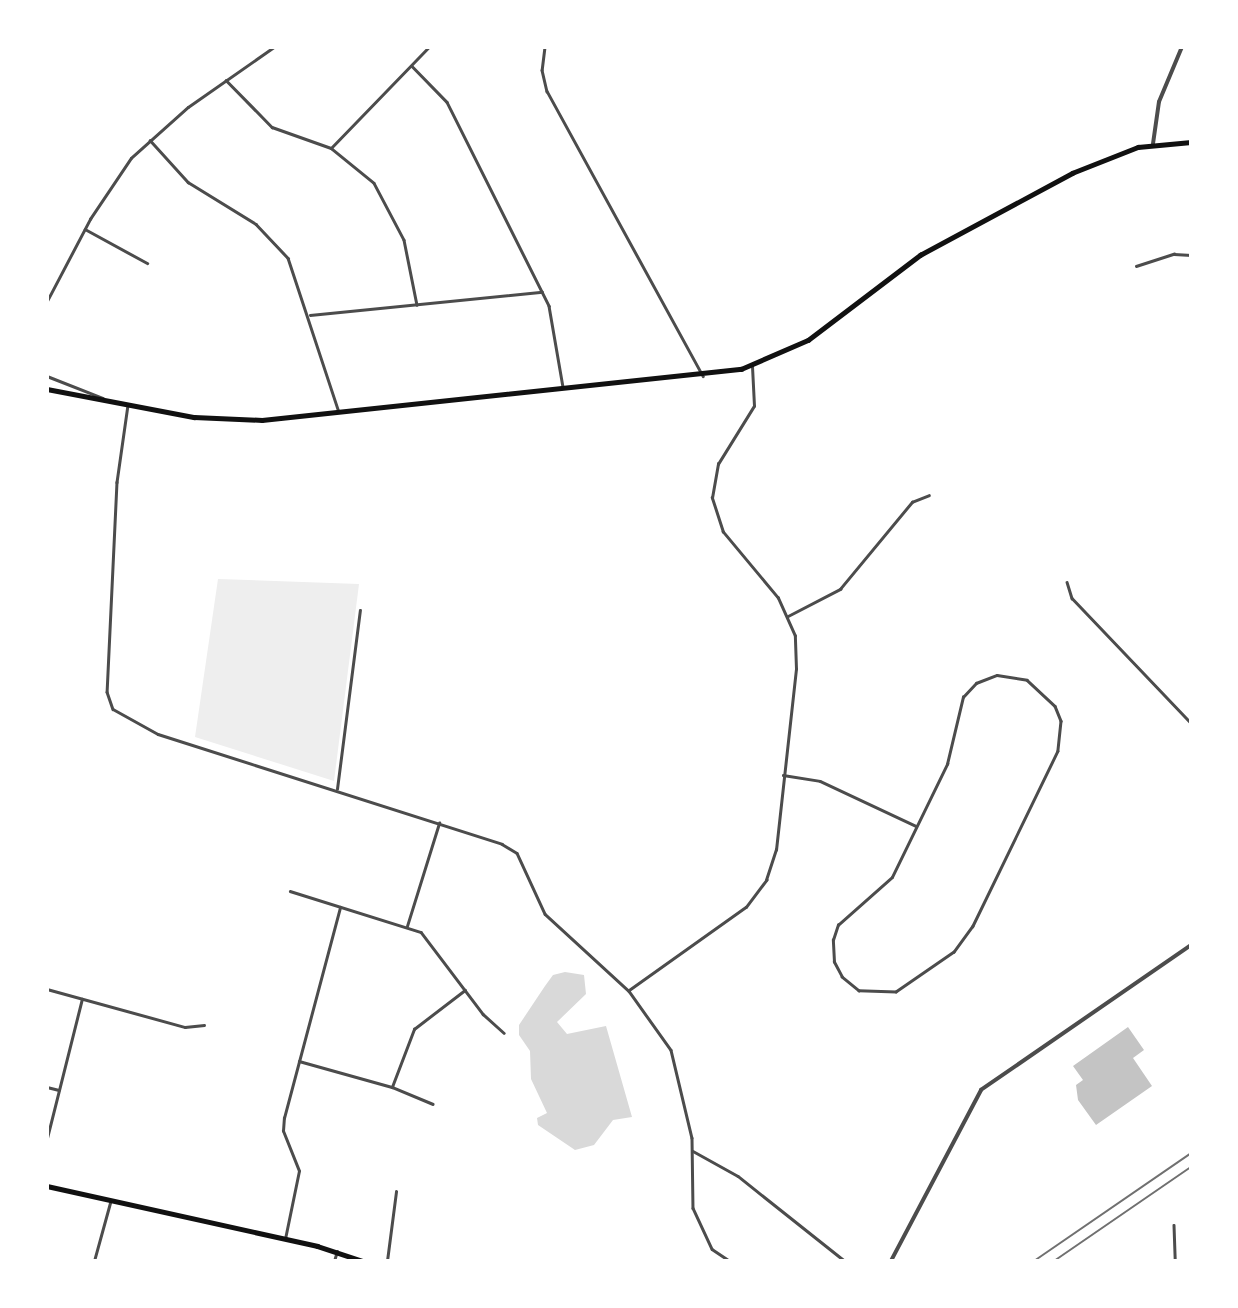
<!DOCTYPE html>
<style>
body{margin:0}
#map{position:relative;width:1238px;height:1308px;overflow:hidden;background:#fff;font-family:"Sofia Sans Condensed",sans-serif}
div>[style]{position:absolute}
.green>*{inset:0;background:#eee}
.water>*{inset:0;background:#d9d9d9}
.building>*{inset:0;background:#c4c4c4}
.minor>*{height:2.5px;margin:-1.25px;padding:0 1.25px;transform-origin:1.25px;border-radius:1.25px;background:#4c4c4c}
.tertiary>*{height:3.5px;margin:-1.75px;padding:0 1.75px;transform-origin:1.75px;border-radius:1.75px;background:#4c4c4c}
.secondary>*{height:4.5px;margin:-2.25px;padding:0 2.25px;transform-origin:2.25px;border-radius:2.25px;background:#111}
.rail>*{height:2px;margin:-1px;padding:0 1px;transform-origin:1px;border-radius:1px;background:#707070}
span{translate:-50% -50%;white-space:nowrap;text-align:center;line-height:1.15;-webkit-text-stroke:5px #fff;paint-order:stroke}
.frame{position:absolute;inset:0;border:49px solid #fff;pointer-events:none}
</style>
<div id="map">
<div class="green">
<i style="clip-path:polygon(218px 579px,359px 584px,334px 781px,195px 737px)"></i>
</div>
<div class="water">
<i style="clip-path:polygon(565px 972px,584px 975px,586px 994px,557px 1022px,567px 1034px,606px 1026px,632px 1117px,613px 1120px,594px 1145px,575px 1150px,538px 1125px,537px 1118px,547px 1113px,531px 1079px,530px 1051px,519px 1035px,519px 1025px,545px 986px,553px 975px)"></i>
</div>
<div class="building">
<i style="clip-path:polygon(1128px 1027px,1144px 1050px,1133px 1058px,1152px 1086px,1096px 1125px,1078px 1100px,1076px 1085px,1083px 1080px,1073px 1066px)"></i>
</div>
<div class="minor">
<i style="left:545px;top:47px;width:23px;rotate:97deg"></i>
<i style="left:542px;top:70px;width:22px;rotate:77deg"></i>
<i style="left:547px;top:91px;width:325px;rotate:61.3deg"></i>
<i style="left:412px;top:66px;width:50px;rotate:45.8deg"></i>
<i style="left:447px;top:102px;width:228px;rotate:63.4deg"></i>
<i style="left:549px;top:306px;width:82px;rotate:80.2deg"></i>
<i style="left:226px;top:80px;width:66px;rotate:45.6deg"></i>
<i style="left:272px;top:127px;width:63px;rotate:19.6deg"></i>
<i style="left:331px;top:148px;width:55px;rotate:39.1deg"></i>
<i style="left:374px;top:183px;width:64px;rotate:62.2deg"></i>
<i style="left:404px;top:240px;width:66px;rotate:78.7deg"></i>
<i style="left:150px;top:140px;width:57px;rotate:47.9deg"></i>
<i style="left:188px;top:182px;width:80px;rotate:31.7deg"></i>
<i style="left:256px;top:224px;width:47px;rotate:46.7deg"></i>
<i style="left:288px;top:258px;width:162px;rotate:71.7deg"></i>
<i style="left:331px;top:148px;width:141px;rotate:-45.9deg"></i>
<i style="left:85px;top:229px;width:71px;rotate:28.7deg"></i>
<i style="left:1136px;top:266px;width:40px;rotate:-18deg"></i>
<i style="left:1174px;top:254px;width:17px;rotate:3deg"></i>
<i style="left:47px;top:301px;width:93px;rotate:-62.3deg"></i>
<i style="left:90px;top:219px;width:73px;rotate:-56.1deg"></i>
<i style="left:131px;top:158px;width:76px;rotate:-41.8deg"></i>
<i style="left:188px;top:107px;width:105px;rotate:-34.9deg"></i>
<i style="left:310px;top:315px;width:233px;rotate:-5.7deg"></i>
<i style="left:47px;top:376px;width:60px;rotate:21.4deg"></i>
<i style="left:128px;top:405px;width:78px;rotate:98.1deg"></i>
<i style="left:117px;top:482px;width:210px;rotate:92.7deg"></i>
<i style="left:107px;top:692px;width:18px;rotate:71deg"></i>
<i style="left:113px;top:709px;width:51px;rotate:29.1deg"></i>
<i style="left:158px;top:734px;width:361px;rotate:17.7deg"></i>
<i style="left:502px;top:844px;width:17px;rotate:31deg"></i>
<i style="left:517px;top:853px;width:67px;rotate:65.3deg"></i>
<i style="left:545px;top:914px;width:114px;rotate:42.5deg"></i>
<i style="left:629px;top:991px;width:72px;rotate:54.6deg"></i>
<i style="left:671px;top:1050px;width:90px;rotate:76.6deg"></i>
<i style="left:692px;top:1138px;width:70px;rotate:89.2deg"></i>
<i style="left:693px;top:1208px;width:45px;rotate:65.1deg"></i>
<i style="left:712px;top:1249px;width:22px;rotate:34deg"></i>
<i style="left:1067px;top:582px;width:17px;rotate:73deg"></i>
<i style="left:1072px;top:598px;width:173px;rotate:46.4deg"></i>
<i style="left:788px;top:616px;width:59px;rotate:-27.4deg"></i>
<i style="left:840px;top:589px;width:113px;rotate:-50.4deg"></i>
<i style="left:912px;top:502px;width:18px;rotate:-22deg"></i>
<i style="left:997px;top:675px;width:30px;rotate:9deg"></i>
<i style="left:1027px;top:680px;width:38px;rotate:43deg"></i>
<i style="left:1055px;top:706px;width:16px;rotate:68deg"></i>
<i style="left:1061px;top:721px;width:30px;rotate:96deg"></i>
<i style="left:1058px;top:751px;width:195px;rotate:115.9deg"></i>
<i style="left:973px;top:926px;width:32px;rotate:126deg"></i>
<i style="left:954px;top:952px;width:70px;rotate:145.4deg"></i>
<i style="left:896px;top:992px;width:37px;rotate:-178deg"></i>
<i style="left:859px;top:991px;width:22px;rotate:-141deg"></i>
<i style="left:842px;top:977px;width:17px;rotate:-118deg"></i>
<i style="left:834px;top:962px;width:22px;rotate:-93deg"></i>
<i style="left:833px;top:940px;width:16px;rotate:-72deg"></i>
<i style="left:838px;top:925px;width:72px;rotate:-41.6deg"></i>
<i style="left:892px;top:877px;width:126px;rotate:-64deg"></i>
<i style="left:947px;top:764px;width:69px;rotate:-76.6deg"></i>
<i style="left:963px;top:697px;width:19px;rotate:-47deg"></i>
<i style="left:976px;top:683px;width:22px;rotate:-21deg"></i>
<i style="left:783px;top:775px;width:37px;rotate:9deg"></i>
<i style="left:820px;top:781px;width:106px;rotate:25.1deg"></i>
<i style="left:337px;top:789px;width:180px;rotate:-82.7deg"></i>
<i style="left:290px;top:891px;width:137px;rotate:17.4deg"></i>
<i style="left:421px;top:932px;width:103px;rotate:52.9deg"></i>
<i style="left:483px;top:1014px;width:28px;rotate:42deg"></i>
<i style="left:407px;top:926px;width:108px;rotate:-72.7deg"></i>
<i style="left:47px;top:989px;width:143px;rotate:15.4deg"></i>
<i style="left:185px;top:1027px;width:19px;rotate:-6deg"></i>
<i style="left:629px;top:990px;width:143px;rotate:-35.4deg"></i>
<i style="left:746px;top:907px;width:34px;rotate:-53deg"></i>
<i style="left:766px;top:880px;width:32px;rotate:-72deg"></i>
<i style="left:776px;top:850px;width:182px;rotate:-83.7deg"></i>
<i style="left:796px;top:669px;width:33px;rotate:-92deg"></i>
<i style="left:795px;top:636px;width:42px;rotate:-114.1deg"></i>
<i style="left:778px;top:598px;width:86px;rotate:-129.8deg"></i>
<i style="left:723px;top:532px;width:36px;rotate:-108deg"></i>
<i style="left:712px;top:498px;width:35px;rotate:-80deg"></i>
<i style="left:718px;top:464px;width:68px;rotate:-58.2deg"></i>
<i style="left:754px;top:406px;width:40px;rotate:-92.9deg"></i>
<i style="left:299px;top:1061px;width:97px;rotate:15.6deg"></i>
<i style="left:392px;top:1087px;width:44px;rotate:22.5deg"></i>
<i style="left:47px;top:1087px;width:12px;rotate:14deg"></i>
<i style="left:392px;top:1087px;width:62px;rotate:-69.2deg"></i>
<i style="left:414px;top:1029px;width:64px;rotate:-37.4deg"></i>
<i style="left:47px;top:1138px;width:143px;rotate:-75.9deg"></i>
<i style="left:693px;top:1151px;width:51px;rotate:29.1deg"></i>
<i style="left:738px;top:1176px;width:137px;rotate:38.5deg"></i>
<i style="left:1174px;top:1225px;width:36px;rotate:88deg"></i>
<i style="left:285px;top:1239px;width:69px;rotate:-78.4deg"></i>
<i style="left:299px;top:1171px;width:43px;rotate:-111.8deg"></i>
<i style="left:283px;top:1131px;width:13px;rotate:-86deg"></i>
<i style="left:284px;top:1118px;width:218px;rotate:-75.1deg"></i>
<i style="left:94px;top:1261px;width:60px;rotate:-74.6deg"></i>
<i style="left:334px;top:1261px;width:10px;rotate:-73deg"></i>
<i style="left:387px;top:1261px;width:70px;rotate:-82.6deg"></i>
</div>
<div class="tertiary">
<i style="left:1153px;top:144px;width:42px;rotate:-81.9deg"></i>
<i style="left:1159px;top:102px;width:60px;rotate:-67.3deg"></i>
<i style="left:891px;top:1261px;width:193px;rotate:-62.2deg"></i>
<i style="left:981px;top:1090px;width:255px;rotate:-34.6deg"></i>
</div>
<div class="secondary">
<i style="left:47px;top:389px;width:150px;rotate:10.8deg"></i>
<i style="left:194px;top:417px;width:68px;rotate:2.5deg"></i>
<i style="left:262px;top:420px;width:482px;rotate:-6.1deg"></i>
<i style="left:741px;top:369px;width:73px;rotate:-23.4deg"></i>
<i style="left:808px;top:340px;width:141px;rotate:-37.2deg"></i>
<i style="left:920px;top:255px;width:173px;rotate:-28.3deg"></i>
<i style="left:1072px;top:173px;width:71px;rotate:-21.5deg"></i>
<i style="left:1138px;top:147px;width:53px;rotate:-5.4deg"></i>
<i style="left:47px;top:1186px;width:277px;rotate:12.5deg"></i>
<i style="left:317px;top:1246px;width:48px;rotate:18.1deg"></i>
</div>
<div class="rail">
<i style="left:1034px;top:1261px;width:191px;rotate:-34.5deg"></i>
<i style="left:1054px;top:1261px;width:166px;rotate:-34.5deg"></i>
</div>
<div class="frame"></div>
</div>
